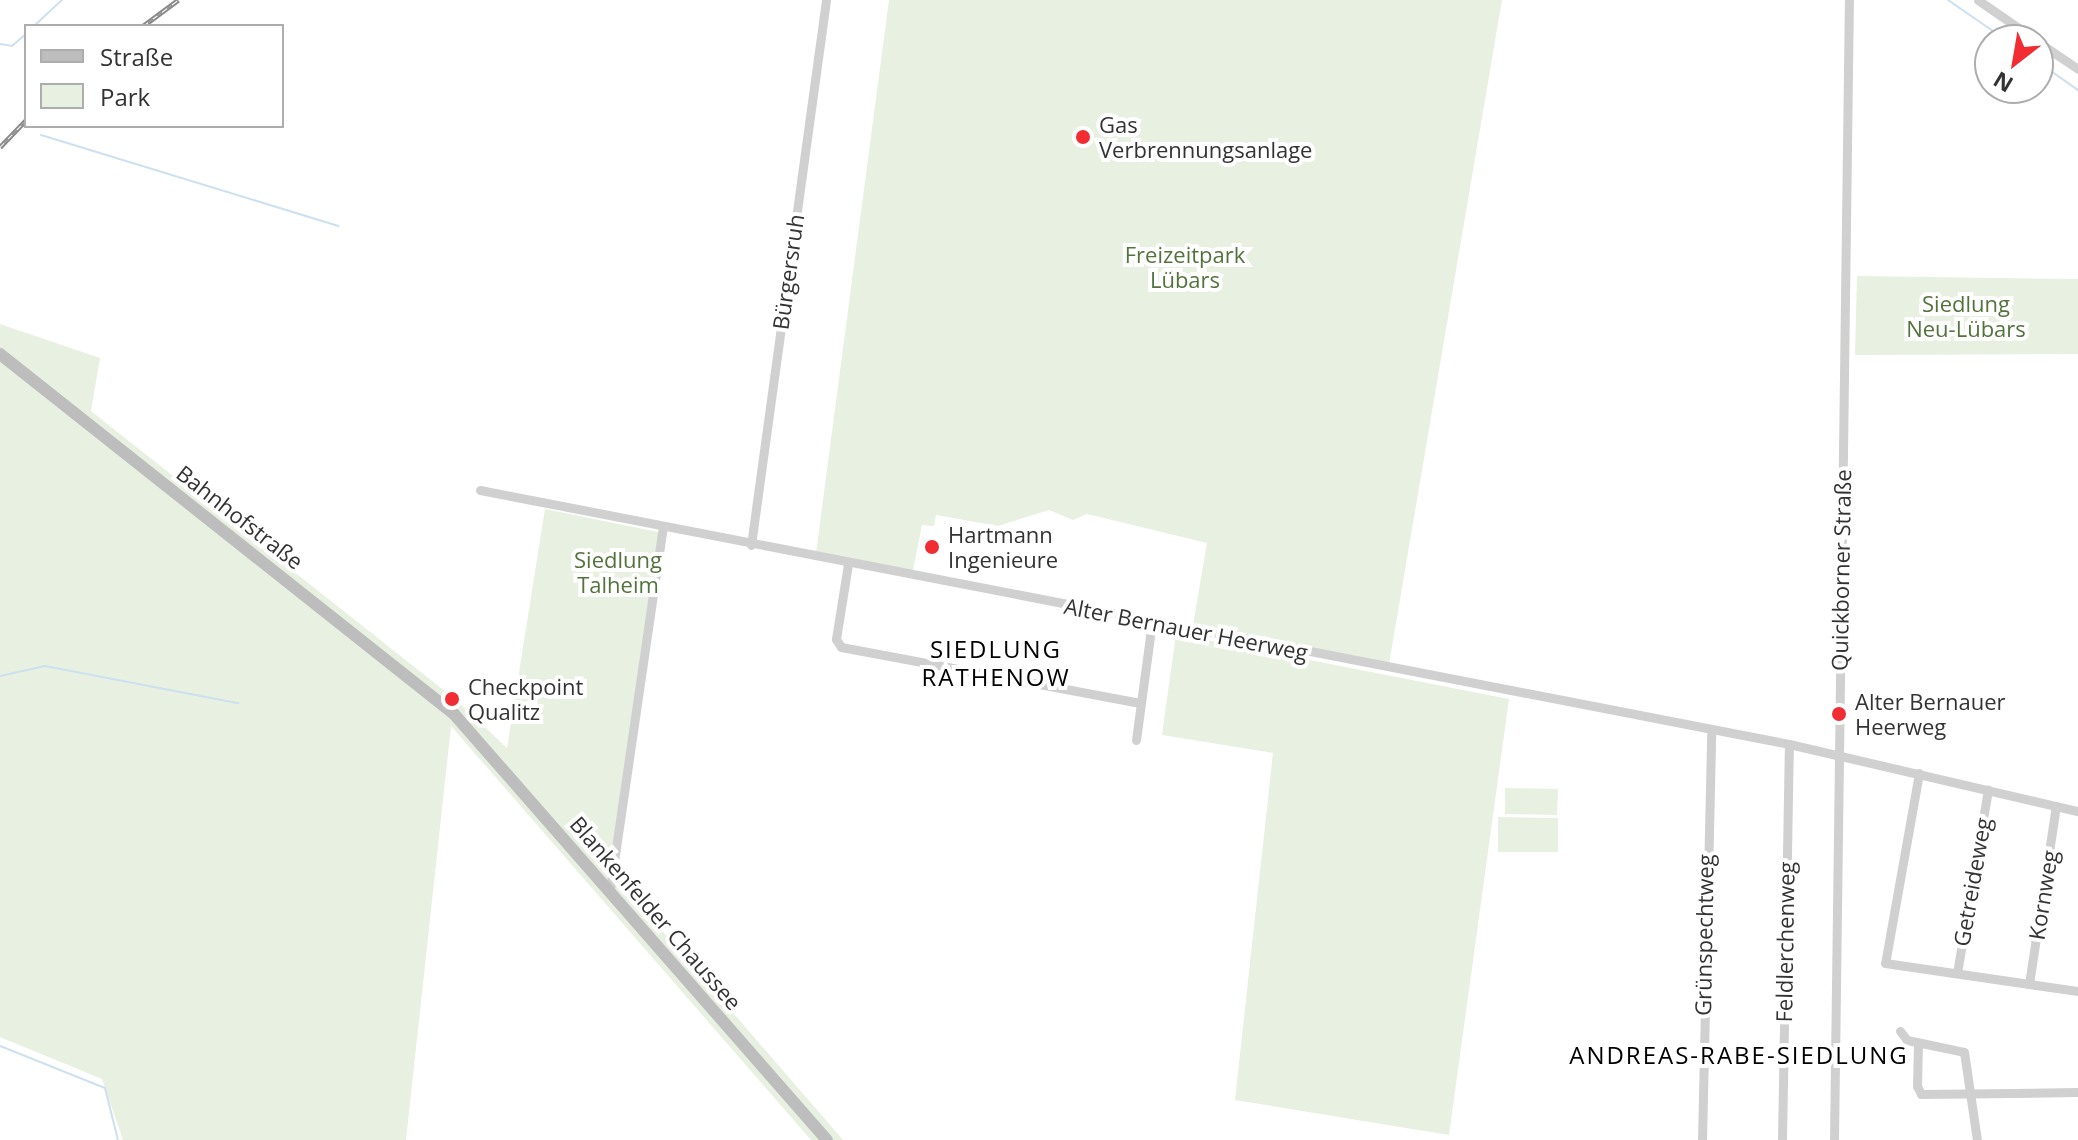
<!DOCTYPE html>
<meta charset="utf-8">
<style>
body{margin:0}
#map{position:relative;width:2078px;height:1140px;overflow:hidden;background:#fff;font-family:"Open Sans",sans-serif}
div>[style]{position:absolute}
.green>*{inset:0;background:#e8f0e1}
.stream>*{height:2px;margin:-1px;padding:0 1px;transform-origin:1px;border-radius:1px;background:#cce0f0}
.street>*{height:9px;margin:-4.5px;padding:0 4.5px;transform-origin:4.5px;border-radius:4.5px;background:#d0d0d0}
.secondary>*{height:12px;margin:-6px;padding:0 6px;transform-origin:6px;border-radius:6px;background:#bdbdbd}
.rail>*{height:5px;margin-top:-2.5px;transform-origin:0;background:repeating-linear-gradient(90deg,#fff 0 6px,#888 0 12px);box-sizing:border-box;border-block:2px solid #888}
.dots>*{width:22px;height:22px;translate:-50% -50%;box-sizing:border-box;border:4px solid #fff;border-radius:50%}
span{translate:-50% -50%;white-space:nowrap;text-align:center;line-height:1.15;-webkit-text-stroke:8px #fff;paint-order:stroke}
.poi-label{font-size:22px;color:#333}
.left{translate:0 -50%;text-align:left}
.park-label{font-size:22px;color:#53733c}
.street-label{font-size:22px;color:#333}
.neighbourhood-label{font-size:24px;color:#000;letter-spacing:2px}
.legend{position:absolute;left:24px;top:24px;width:260px;height:104px;box-sizing:border-box;background:#fff;border:2px solid #adadad;margin:0;padding:10px 14px;list-style:none;font-size:24px;color:#333}
.legend li{display:flex;align-items:center;gap:16px;height:40px}
.legend b{width:40px;border:2px solid #adadad}
.north{position:absolute;left:1974px;top:24px;width:80px;height:80px;box-sizing:border-box;background:#fff;border:2px solid #adadad;border-radius:50%;rotate:211deg;font-size:22px;font-weight:700;line-height:32px;text-align:center;color:#333}
.north::after{content:'';display:block;margin:auto;width:28px;height:36px;background:#f12d33;clip-path:polygon(50% 0,100% 100%,50% 72%,0 100%)}
</style>
<div id="map">
<div class="green">
<i style="clip-path:polygon(889px 0,1502px 0,1389px 664px,1193px 625px,1207px 543px,1087px 514px,1073px 520px,1049px 510px,998px 526px,936px 515px,934px 526px,922px 525px,913px 570px,816px 553px)"></i>
<i style="clip-path:polygon(1857px 276px,2078px 279px,2078px 354px,1855px 355px)"></i>
<i style="clip-path:polygon(0 324px,100px 358px,91px 411px,456px 700px,507px 748px,545px 509px,663px 533px,613px 874px,843px 1140px,811px 1140px,451px 726px,406px 1140px,123px 1140px,102px 1079px,0 1037px)"></i>
<i style="clip-path:polygon(1176px 634px,1509px 699px,1449px 1135px,1235px 1100px,1273px 753px,1162px 735px)"></i>
<i style="clip-path:polygon(1505px 788px,1558px 789px,1557px 815px,1505px 814px)"></i>
<i style="clip-path:polygon(1498px 817px,1558px 818px,1558px 852px,1498px 852px)"></i>
</div>
<div class="stream">
<i style="left:1948px;top:0;width:70px;rotate:34.6deg"></i>
<i style="left:34px;top:26px;width:38px;rotate:-43deg"></i>
<i style="left:0;top:44px;width:12px;rotate:9deg"></i>
<i style="left:12px;top:46px;width:18px;rotate:-41deg"></i>
<i style="left:2038px;top:62px;width:49px;rotate:35deg"></i>
<i style="left:41px;top:135px;width:311px;rotate:17deg"></i>
<i style="left:0;top:676px;width:46px;rotate:-12.5deg"></i>
<i style="left:45px;top:666px;width:197px;rotate:10.9deg"></i>
<i style="left:0;top:1046px;width:113px;rotate:21.8deg"></i>
<i style="left:105px;top:1088px;width:54px;rotate:76deg"></i>
</div>
<div class="street">
<i style="left:1978px;top:0;width:70px;rotate:34.6deg"></i>
<i style="left:2038px;top:42px;width:48px;rotate:34deg"></i>
<i style="left:480px;top:490px;width:1333px;rotate:10.98deg"></i>
<i style="left:1789px;top:744px;width:297px;rotate:13.1deg"></i>
<i style="left:751px;top:545px;width:550px;rotate:-82.16deg"></i>
<i style="left:848px;top:564px;width:76px;rotate:99.1deg"></i>
<i style="left:836px;top:639px;width:9px;rotate:58deg"></i>
<i style="left:841px;top:647px;width:303px;rotate:10.6deg"></i>
<i style="left:1136px;top:740px;width:119px;rotate:-82.3deg"></i>
<i style="left:1919px;top:773px;width:193px;rotate:100.1deg"></i>
<i style="left:1885px;top:963px;width:195px;rotate:8.3deg"></i>
<i style="left:610px;top:889px;width:366px;rotate:-81.7deg"></i>
<i style="left:1957px;top:973px;width:186px;rotate:-80.4deg"></i>
<i style="left:2029px;top:984px;width:180px;rotate:-81.4deg"></i>
<i style="left:1900px;top:1031px;width:11px;rotate:52deg"></i>
<i style="left:1907px;top:1040px;width:58px;rotate:11.9deg"></i>
<i style="left:1964px;top:1052px;width:89px;rotate:81.6deg"></i>
<i style="left:1918px;top:1043px;width:43px;rotate:91.3deg"></i>
<i style="left:1917px;top:1086px;width:9px;rotate:63deg"></i>
<i style="left:1921px;top:1094px;width:157px;rotate:-0.7deg"></i>
<i style="left:1702px;top:1140px;width:409px;rotate:-88.7deg"></i>
<i style="left:1782px;top:1140px;width:396px;rotate:-89deg"></i>
<i style="left:1834px;top:1140px;width:1140px;rotate:-89.25deg"></i>
</div>
<div class="secondary">
<i style="left:0;top:354px;width:579px;rotate:38.41deg"></i>
<i style="left:454px;top:714px;width:566px;rotate:48.8deg"></i>
</div>
<div class="rail">
<i style="left:143px;top:26px;width:44px;rotate:-36.6deg"></i>
<i style="left:0;top:147px;width:37px;rotate:-46deg"></i>
</div>
<div class="dots">
<i style="left:1083px;top:137px;background:#f12d33"></i>
<i style="left:932px;top:547px;background:#f12d33"></i>
<i style="left:452px;top:699px;background:#f12d33"></i>
<i style="left:1839px;top:714px;background:#f12d33"></i>
</div>
<div class="poi-label">
<span class="left" style="left:1099px;top:137px">Gas<br>Verbrennungsanlage</span>
<span class="left" style="left:948px;top:547px">Hartmann<br>Ingenieure</span>
<span class="left" style="left:468px;top:699px">Checkpoint<br>Qualitz</span>
<span class="left" style="left:1855px;top:714px">Alter Bernauer<br>Heerweg</span>
</div>
<div class="park-label">
<span style="left:1185px;top:267px">Freizeitpark<br>Lübars</span>
<span style="left:1966px;top:316px">Siedlung<br>Neu-Lübars</span>
<span style="left:618px;top:572px">Siedlung<br>Talheim</span>
</div>
<div class="street-label">
<span style="left:788px;top:272px;rotate:-82deg">Bürgersruh</span>
<span style="left:240px;top:517px;rotate:38deg">Bahnhofstraße</span>
<span style="left:1841px;top:570px;rotate:-89deg">Quickborner Straße</span>
<span style="left:1186px;top:629px;rotate:11deg">Alter Bernauer Heerweg</span>
<span style="left:1972px;top:882px;rotate:-80deg">Getreideweg</span>
<span style="left:2043px;top:895px;rotate:-81deg">Kornweg</span>
<span style="left:656px;top:913px;rotate:49deg">Blankenfelder Chaussee</span>
<span style="left:1704px;top:935px;rotate:-89deg">Grünspechtweg</span>
<span style="left:1785px;top:942px;rotate:-89deg">Feldlerchenweg</span>
</div>
<div class="neighbourhood-label">
<span style="left:996px;top:663px">SIEDLUNG<br>RATHENOW</span>
<span style="left:1739px;top:1055px">ANDREAS-RABE-SIEDLUNG</span>
</div>
<ul class="legend">
<li><b style="height:10px;background:#bdbdbd"></b>Straße</li>
<li><b style="height:22px;background:#e8f0e1"></b>Park</li>
</ul>
<div class="north">N</div>
</div>
